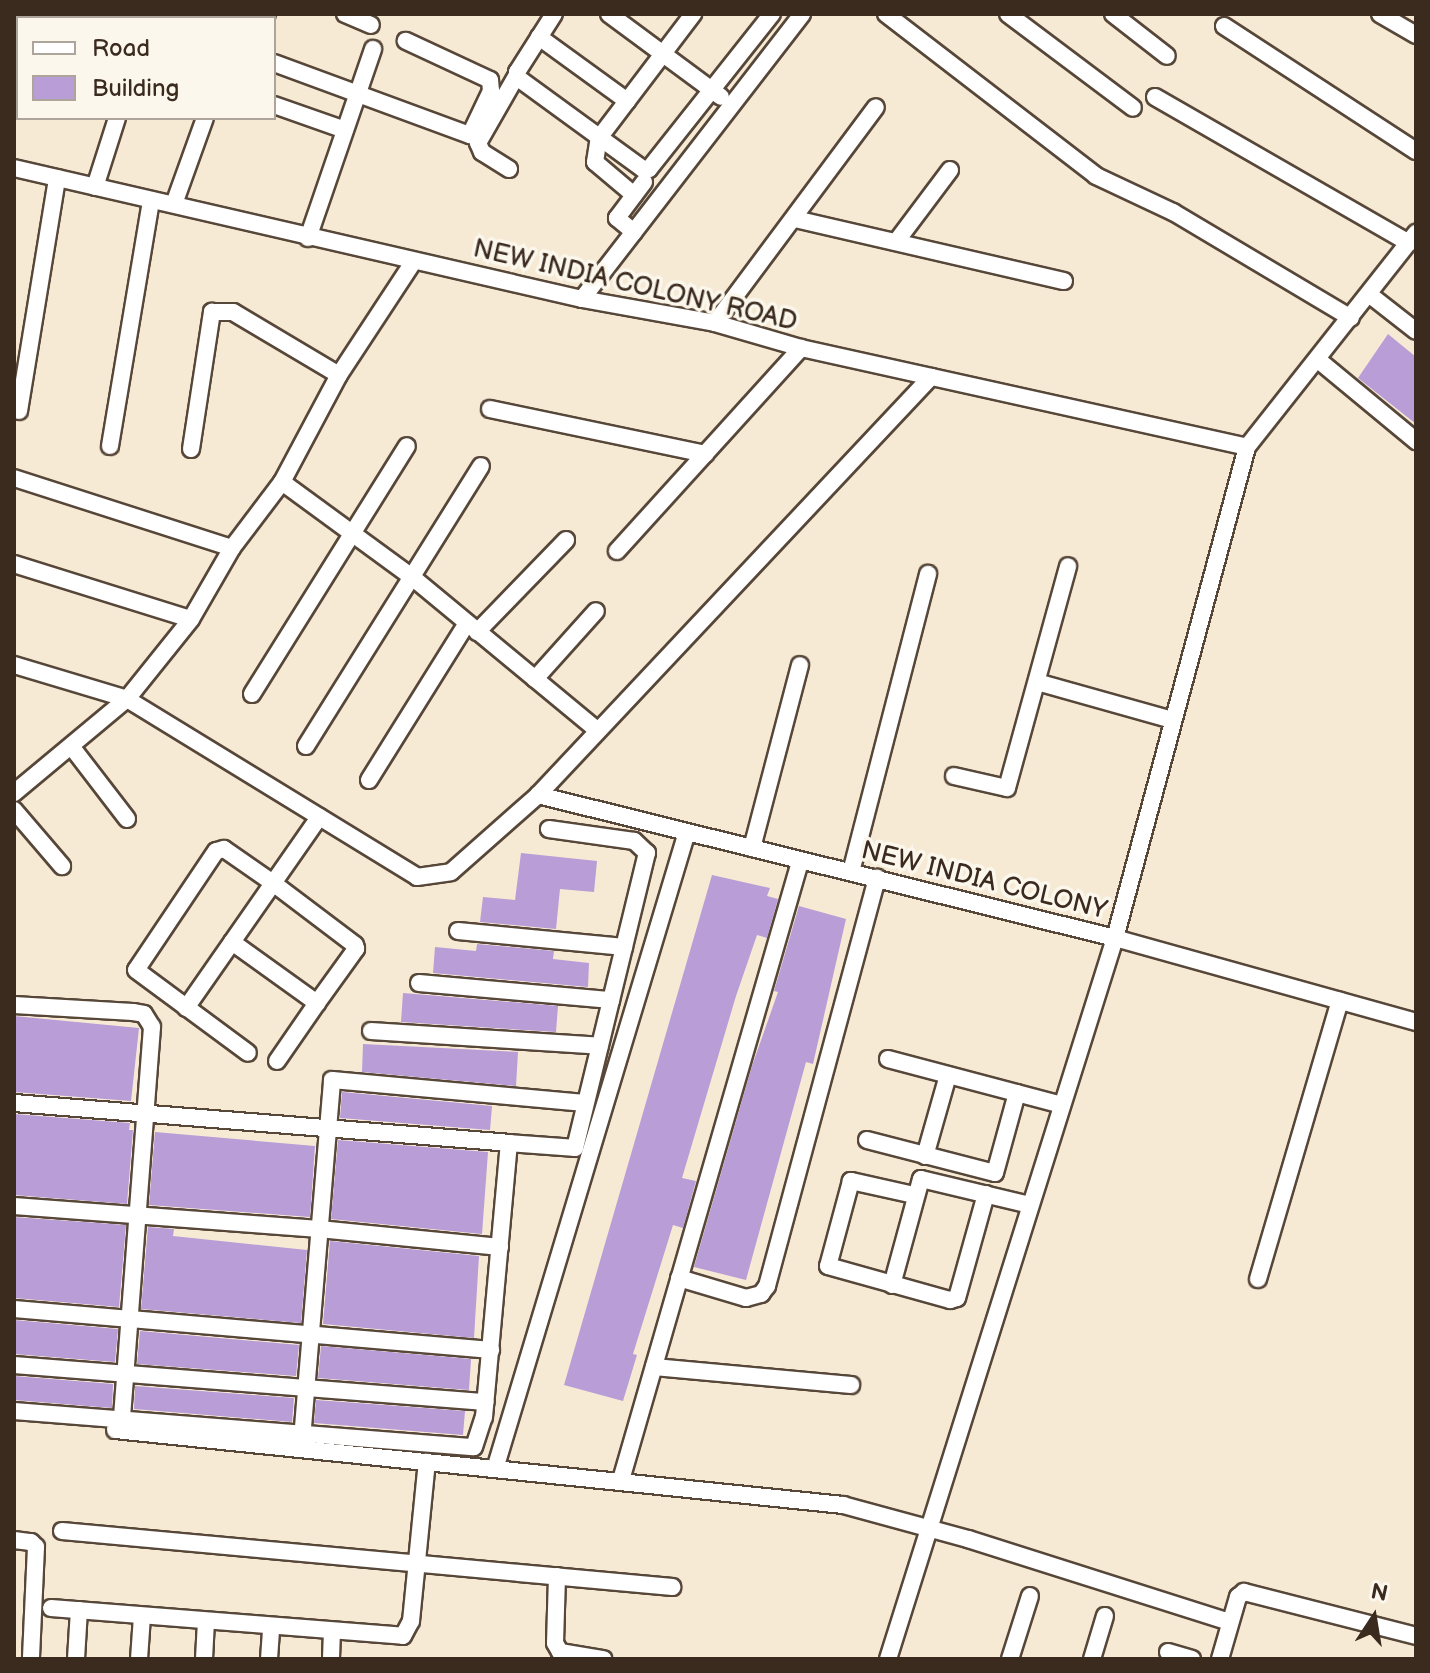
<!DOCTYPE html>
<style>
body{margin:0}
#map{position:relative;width:1430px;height:1673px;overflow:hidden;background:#f6ead5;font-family:"Balsamiq Sans",sans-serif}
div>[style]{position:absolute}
.building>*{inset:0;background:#b89dd7}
.roads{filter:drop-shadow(2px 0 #574739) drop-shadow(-2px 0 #574739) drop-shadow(0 2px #574739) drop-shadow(0 -2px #574739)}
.street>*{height:16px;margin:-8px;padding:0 8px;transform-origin:8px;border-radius:8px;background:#fff}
span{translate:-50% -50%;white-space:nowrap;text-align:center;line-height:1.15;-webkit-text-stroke:7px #fbf7ec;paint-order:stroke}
.street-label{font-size:26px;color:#3b2a1e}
.frame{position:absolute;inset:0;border:16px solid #3b2a1e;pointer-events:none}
.legend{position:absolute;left:16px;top:16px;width:260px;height:104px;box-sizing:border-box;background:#fbf7ec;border:2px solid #aea59a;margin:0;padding:10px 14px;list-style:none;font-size:24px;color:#3b2a1e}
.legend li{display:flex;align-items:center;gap:16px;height:40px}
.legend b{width:40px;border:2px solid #aea59a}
.north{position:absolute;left:1334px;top:1577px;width:80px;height:80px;-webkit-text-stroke:6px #fbf7ec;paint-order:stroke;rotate:12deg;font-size:22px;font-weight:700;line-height:32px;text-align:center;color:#3b2a1e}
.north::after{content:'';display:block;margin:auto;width:28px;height:36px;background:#3b2a1e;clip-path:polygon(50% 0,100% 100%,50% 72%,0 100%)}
</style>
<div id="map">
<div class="building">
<i style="clip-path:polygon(1388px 334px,1416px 357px,1416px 424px,1358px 378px)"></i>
<i style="clip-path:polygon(521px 853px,597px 861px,594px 892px,560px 889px,556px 929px,480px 922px,483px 897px,515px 900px)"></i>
<i style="clip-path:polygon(712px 875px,770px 888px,767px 896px,778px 899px,767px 938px,757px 935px,736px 996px,682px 1178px,696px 1181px,683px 1228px,673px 1225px,633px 1354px,637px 1355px,623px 1401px,564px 1385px)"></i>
<i style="clip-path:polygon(799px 906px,846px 919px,813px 1064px,806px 1062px,746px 1280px,694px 1267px,752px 1066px,778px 992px,774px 991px)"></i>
<i style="clip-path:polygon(477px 944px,554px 951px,553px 959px,589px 963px,588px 987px,433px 973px,435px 947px,476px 951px)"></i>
<i style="clip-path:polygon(403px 993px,558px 1006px,556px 1032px,401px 1022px)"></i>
<i style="clip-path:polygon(14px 1016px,139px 1028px,131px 1101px,14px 1092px)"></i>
<i style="clip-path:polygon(363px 1044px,518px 1052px,516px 1086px,362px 1072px)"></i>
<i style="clip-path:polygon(342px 1092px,492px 1106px,490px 1130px,340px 1118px)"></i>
<i style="clip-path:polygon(14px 1114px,130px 1123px,129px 1130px,133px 1130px,127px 1204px,14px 1195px)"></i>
<i style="clip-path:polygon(155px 1132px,315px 1146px,310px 1217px,149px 1205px)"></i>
<i style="clip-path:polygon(338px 1140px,488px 1152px,482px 1234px,331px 1219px)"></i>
<i style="clip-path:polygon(14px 1217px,126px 1225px,119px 1307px,14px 1298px)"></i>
<i style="clip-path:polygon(148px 1227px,174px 1229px,173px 1236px,307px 1250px,301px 1323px,141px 1309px)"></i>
<i style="clip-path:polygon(330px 1241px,479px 1256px,474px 1338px,323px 1324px)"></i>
<i style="clip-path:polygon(14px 1320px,118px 1329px,115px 1362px,14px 1354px)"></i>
<i style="clip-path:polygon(140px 1331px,299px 1345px,296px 1376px,137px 1364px)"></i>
<i style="clip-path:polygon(321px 1346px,471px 1359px,469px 1390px,318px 1378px)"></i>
<i style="clip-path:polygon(14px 1376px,113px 1384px,112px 1408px,14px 1400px)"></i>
<i style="clip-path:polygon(135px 1386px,294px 1398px,292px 1422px,134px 1409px)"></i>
<i style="clip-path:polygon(316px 1400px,465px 1411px,463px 1435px,314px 1423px)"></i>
</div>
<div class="roads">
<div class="street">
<i style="left:345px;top:14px;width:28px;rotate:23deg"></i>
<i style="left:554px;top:14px;width:69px;rotate:122.5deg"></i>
<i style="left:517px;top:72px;width:6px;rotate:81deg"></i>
<i style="left:518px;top:78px;width:155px;rotate:36.1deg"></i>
<i style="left:643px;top:169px;width:6px"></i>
<i style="left:649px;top:169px;width:198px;rotate:-51.6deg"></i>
<i style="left:609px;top:14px;width:139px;rotate:36.5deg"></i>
<i style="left:886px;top:14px;width:265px;rotate:37.6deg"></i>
<i style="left:1096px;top:176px;width:85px;rotate:25.1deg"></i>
<i style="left:1173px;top:212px;width:207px;rotate:30.8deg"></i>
<i style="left:1008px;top:14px;width:156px;rotate:36.9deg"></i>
<i style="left:1113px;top:14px;width:68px;rotate:37.9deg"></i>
<i style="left:1380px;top:14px;width:42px;rotate:30.3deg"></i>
<i style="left:40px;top:18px;width:4px;rotate:-76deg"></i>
<i style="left:150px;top:18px;width:4px;rotate:-63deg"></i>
<i style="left:240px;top:18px;width:4px;rotate:-63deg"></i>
<i style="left:265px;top:18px;width:4px;rotate:-63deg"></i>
<i style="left:1224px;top:26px;width:229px;rotate:33.1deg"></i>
<i style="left:539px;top:37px;width:109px;rotate:36deg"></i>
<i style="left:274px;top:63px;width:209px;rotate:20.2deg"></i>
<i style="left:470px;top:135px;width:49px;rotate:-64.5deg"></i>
<i style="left:491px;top:91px;width:11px;rotate:-95deg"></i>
<i style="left:490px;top:80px;width:93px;rotate:-155.1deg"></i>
<i style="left:1155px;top:97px;width:293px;rotate:29.9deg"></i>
<i style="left:14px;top:98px;width:13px;rotate:-72deg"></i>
<i style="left:274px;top:105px;width:75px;rotate:19.4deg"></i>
<i style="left:14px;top:168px;width:583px;rotate:12.99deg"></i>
<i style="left:582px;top:299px;width:135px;rotate:10.2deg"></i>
<i style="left:715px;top:323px;width:90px;rotate:16.2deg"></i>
<i style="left:801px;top:348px;width:457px;rotate:12.5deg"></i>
<i style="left:509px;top:169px;width:32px;rotate:-148deg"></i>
<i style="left:482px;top:152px;width:10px;rotate:-114deg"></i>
<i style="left:478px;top:143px;width:78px;rotate:-60.2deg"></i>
<i style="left:95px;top:187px;width:72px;rotate:-72.3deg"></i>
<i style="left:634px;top:195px;width:51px;rotate:-139.8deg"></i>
<i style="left:595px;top:162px;width:24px;rotate:-81deg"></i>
<i style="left:599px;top:138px;width:156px;rotate:-52.8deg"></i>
<i style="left:174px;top:204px;width:91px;rotate:-70.2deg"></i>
<i style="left:795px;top:219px;width:276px;rotate:13deg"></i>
<i style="left:634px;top:232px;width:22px;rotate:-141deg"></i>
<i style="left:617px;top:218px;width:45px;rotate:-53.1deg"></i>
<i style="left:308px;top:238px;width:200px;rotate:-71deg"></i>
<i style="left:896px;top:242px;width:90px;rotate:-53.1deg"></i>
<i style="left:1370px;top:295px;width:58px;rotate:38deg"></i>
<i style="left:582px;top:299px;width:360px;rotate:-52.3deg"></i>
<i style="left:715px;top:323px;width:269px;rotate:-53.3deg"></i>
<i style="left:1317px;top:359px;width:129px;rotate:39.6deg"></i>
<i style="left:490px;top:409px;width:220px;rotate:11.8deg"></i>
<i style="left:19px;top:411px;width:236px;rotate:-80.7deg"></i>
<i style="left:110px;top:446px;width:249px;rotate:-80.5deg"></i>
<i style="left:191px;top:449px;width:139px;rotate:-81.3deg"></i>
<i style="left:212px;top:312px;width:21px"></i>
<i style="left:233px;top:312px;width:123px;rotate:30.7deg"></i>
<i style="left:14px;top:478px;width:229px;rotate:17.8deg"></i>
<i style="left:282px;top:482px;width:161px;rotate:36.2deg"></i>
<i style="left:412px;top:577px;width:241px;rotate:39.6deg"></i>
<i style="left:617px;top:551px;width:274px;rotate:-47.8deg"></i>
<i style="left:14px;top:564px;width:185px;rotate:17.3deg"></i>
<i style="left:477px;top:632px;width:128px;rotate:-45.9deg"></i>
<i style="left:14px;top:665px;width:118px;rotate:16.7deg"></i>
<i style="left:127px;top:699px;width:340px;rotate:31.5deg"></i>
<i style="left:417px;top:877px;width:34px;rotate:-8deg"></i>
<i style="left:451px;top:872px;width:116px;rotate:-41.5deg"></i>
<i style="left:538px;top:795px;width:574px;rotate:-46.77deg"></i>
<i style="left:535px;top:679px;width:91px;rotate:-48.1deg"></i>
<i style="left:1037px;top:682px;width:140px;rotate:15.7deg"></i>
<i style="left:252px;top:694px;width:292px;rotate:-58deg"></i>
<i style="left:71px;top:746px;width:92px;rotate:52.5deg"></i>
<i style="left:306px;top:746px;width:330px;rotate:-58deg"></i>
<i style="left:954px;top:776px;width:54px;rotate:12.8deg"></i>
<i style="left:1007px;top:788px;width:230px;rotate:-74.6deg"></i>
<i style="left:369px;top:780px;width:185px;rotate:-58deg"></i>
<i style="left:14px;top:793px;width:147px;rotate:-39.8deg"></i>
<i style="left:127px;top:699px;width:102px;rotate:-51.3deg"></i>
<i style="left:191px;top:619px;width:82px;rotate:-60deg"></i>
<i style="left:232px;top:548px;width:83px;rotate:-52.9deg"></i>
<i style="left:282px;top:482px;width:121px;rotate:-62deg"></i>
<i style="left:339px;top:375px;width:136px;rotate:-56.7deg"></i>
<i style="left:538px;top:795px;width:594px;rotate:13.92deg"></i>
<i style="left:1115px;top:938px;width:313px;rotate:15.6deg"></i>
<i style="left:14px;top:810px;width:74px;rotate:49.4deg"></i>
<i style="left:752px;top:848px;width:189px;rotate:-75.3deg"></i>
<i style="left:851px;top:872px;width:308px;rotate:-75.5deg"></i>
<i style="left:458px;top:931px;width:167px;rotate:5.5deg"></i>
<i style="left:232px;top:942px;width:105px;rotate:35.7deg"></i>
<i style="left:317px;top:1003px;width:67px;rotate:-54.2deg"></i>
<i style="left:356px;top:949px;width:4px;rotate:-104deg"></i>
<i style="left:355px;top:945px;width:103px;rotate:-142.9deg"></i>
<i style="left:273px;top:883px;width:60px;rotate:-145.2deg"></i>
<i style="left:224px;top:849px;width:8px;rotate:166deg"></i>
<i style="left:216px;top:851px;width:143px;rotate:123.9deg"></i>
<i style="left:136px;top:970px;width:139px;rotate:36.5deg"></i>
<i style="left:419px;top:983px;width:193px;rotate:5.1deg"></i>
<i style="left:14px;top:1005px;width:119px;rotate:3.4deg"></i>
<i style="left:133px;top:1012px;width:11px;rotate:10deg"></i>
<i style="left:144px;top:1014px;width:15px;rotate:58deg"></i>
<i style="left:152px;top:1027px;width:403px;rotate:94.4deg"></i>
<i style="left:186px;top:1008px;width:233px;rotate:-55.1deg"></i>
<i style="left:371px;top:1031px;width:229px;rotate:3.7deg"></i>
<i style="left:888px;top:1059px;width:180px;rotate:14.8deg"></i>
<i style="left:277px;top:1061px;width:70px;rotate:-55.4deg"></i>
<i style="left:14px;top:1103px;width:497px;rotate:4.6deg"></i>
<i style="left:867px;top:1140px;width:132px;rotate:14.5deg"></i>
<i style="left:995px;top:1173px;width:83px;rotate:-74.6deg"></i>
<i style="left:925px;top:1156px;width:84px;rotate:-74.1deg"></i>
<i style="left:914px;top:1195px;width:65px;rotate:-167.5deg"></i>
<i style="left:851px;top:1181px;width:88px;rotate:105.1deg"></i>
<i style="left:828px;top:1266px;width:127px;rotate:15.6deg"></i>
<i style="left:950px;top:1300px;width:7px;rotate:-16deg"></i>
<i style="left:957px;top:1298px;width:108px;rotate:-74.4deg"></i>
<i style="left:14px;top:1206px;width:306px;rotate:4.3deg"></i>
<i style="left:319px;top:1229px;width:182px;rotate:5.7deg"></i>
<i style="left:679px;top:1278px;width:70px;rotate:16.6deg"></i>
<i style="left:746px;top:1298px;width:16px;rotate:-15deg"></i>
<i style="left:761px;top:1294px;width:10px;rotate:-53deg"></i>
<i style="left:767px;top:1286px;width:423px;rotate:-74.9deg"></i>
<i style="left:1258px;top:1279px;width:290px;rotate:-73.6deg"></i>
<i style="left:892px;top:1285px;width:110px;rotate:-74.7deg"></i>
<i style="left:921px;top:1179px;width:112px;rotate:13.4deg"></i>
<i style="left:14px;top:1309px;width:479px;rotate:4.9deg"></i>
<i style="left:14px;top:1365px;width:473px;rotate:4.5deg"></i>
<i style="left:654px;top:1367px;width:198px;rotate:5.2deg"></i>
<i style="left:14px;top:1411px;width:461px;rotate:4.5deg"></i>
<i style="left:474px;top:1447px;width:32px;rotate:-72deg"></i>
<i style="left:484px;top:1417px;width:275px;rotate:-84.8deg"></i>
<i style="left:509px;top:1143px;width:66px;rotate:4.3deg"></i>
<i style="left:575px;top:1148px;width:304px;rotate:-76.3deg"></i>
<i style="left:647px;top:853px;width:18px;rotate:-137deg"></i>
<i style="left:634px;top:841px;width:86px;rotate:-172deg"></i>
<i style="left:115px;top:1430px;width:732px;rotate:5.88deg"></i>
<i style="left:843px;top:1505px;width:130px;rotate:15.2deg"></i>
<i style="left:968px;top:1539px;width:269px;rotate:17.6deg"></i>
<i style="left:302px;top:1439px;width:360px;rotate:-85.2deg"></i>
<i style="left:332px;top:1080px;width:254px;rotate:5.2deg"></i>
<i style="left:495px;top:1469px;width:665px;rotate:-73.23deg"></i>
<i style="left:621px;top:1480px;width:643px;rotate:-73.85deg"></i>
<i style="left:62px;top:1531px;width:613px;rotate:5.25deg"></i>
<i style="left:14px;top:1540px;width:17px;rotate:7deg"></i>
<i style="left:31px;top:1542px;width:7px;rotate:45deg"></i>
<i style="left:36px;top:1547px;width:112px;rotate:92.6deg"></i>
<i style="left:557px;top:1576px;width:67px;rotate:91.7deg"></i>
<i style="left:555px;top:1643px;width:10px;rotate:61deg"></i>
<i style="left:560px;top:1652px;width:44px;rotate:9.2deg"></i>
<i style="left:51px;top:1608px;width:353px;rotate:4.5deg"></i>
<i style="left:403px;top:1636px;width:17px;rotate:-62deg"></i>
<i style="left:411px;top:1621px;width:160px;rotate:-84.3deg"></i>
<i style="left:1168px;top:1652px;width:25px;rotate:16deg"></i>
<i style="left:76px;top:1659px;width:49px;rotate:-86.5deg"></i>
<i style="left:139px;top:1659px;width:43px;rotate:-86deg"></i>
<i style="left:204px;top:1659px;width:38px;rotate:-87deg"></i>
<i style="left:269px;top:1659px;width:32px;rotate:-86deg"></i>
<i style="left:331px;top:1659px;width:27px;rotate:-88deg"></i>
<i style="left:888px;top:1659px;width:756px;rotate:-72.52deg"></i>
<i style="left:1115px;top:938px;width:508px;rotate:-74.95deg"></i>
<i style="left:1247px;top:447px;width:273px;rotate:-51.7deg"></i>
<i style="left:1010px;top:1659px;width:66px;rotate:-72.4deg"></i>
<i style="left:1092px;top:1659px;width:45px;rotate:-73.2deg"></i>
<i style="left:1220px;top:1659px;width:65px;rotate:-73.8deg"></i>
<i style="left:1238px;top:1597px;width:8px;rotate:-40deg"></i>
<i style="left:1244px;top:1592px;width:178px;rotate:14.3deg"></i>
</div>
</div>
<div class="street-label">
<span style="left:635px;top:286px;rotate:13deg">NEW INDIA COLONY ROAD</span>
<span style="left:984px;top:881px;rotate:14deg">NEW INDIA COLONY</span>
</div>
<div class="frame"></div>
<ul class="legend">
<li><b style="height:10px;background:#fff"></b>Road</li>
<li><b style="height:22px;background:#b89dd7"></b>Building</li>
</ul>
<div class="north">N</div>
</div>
